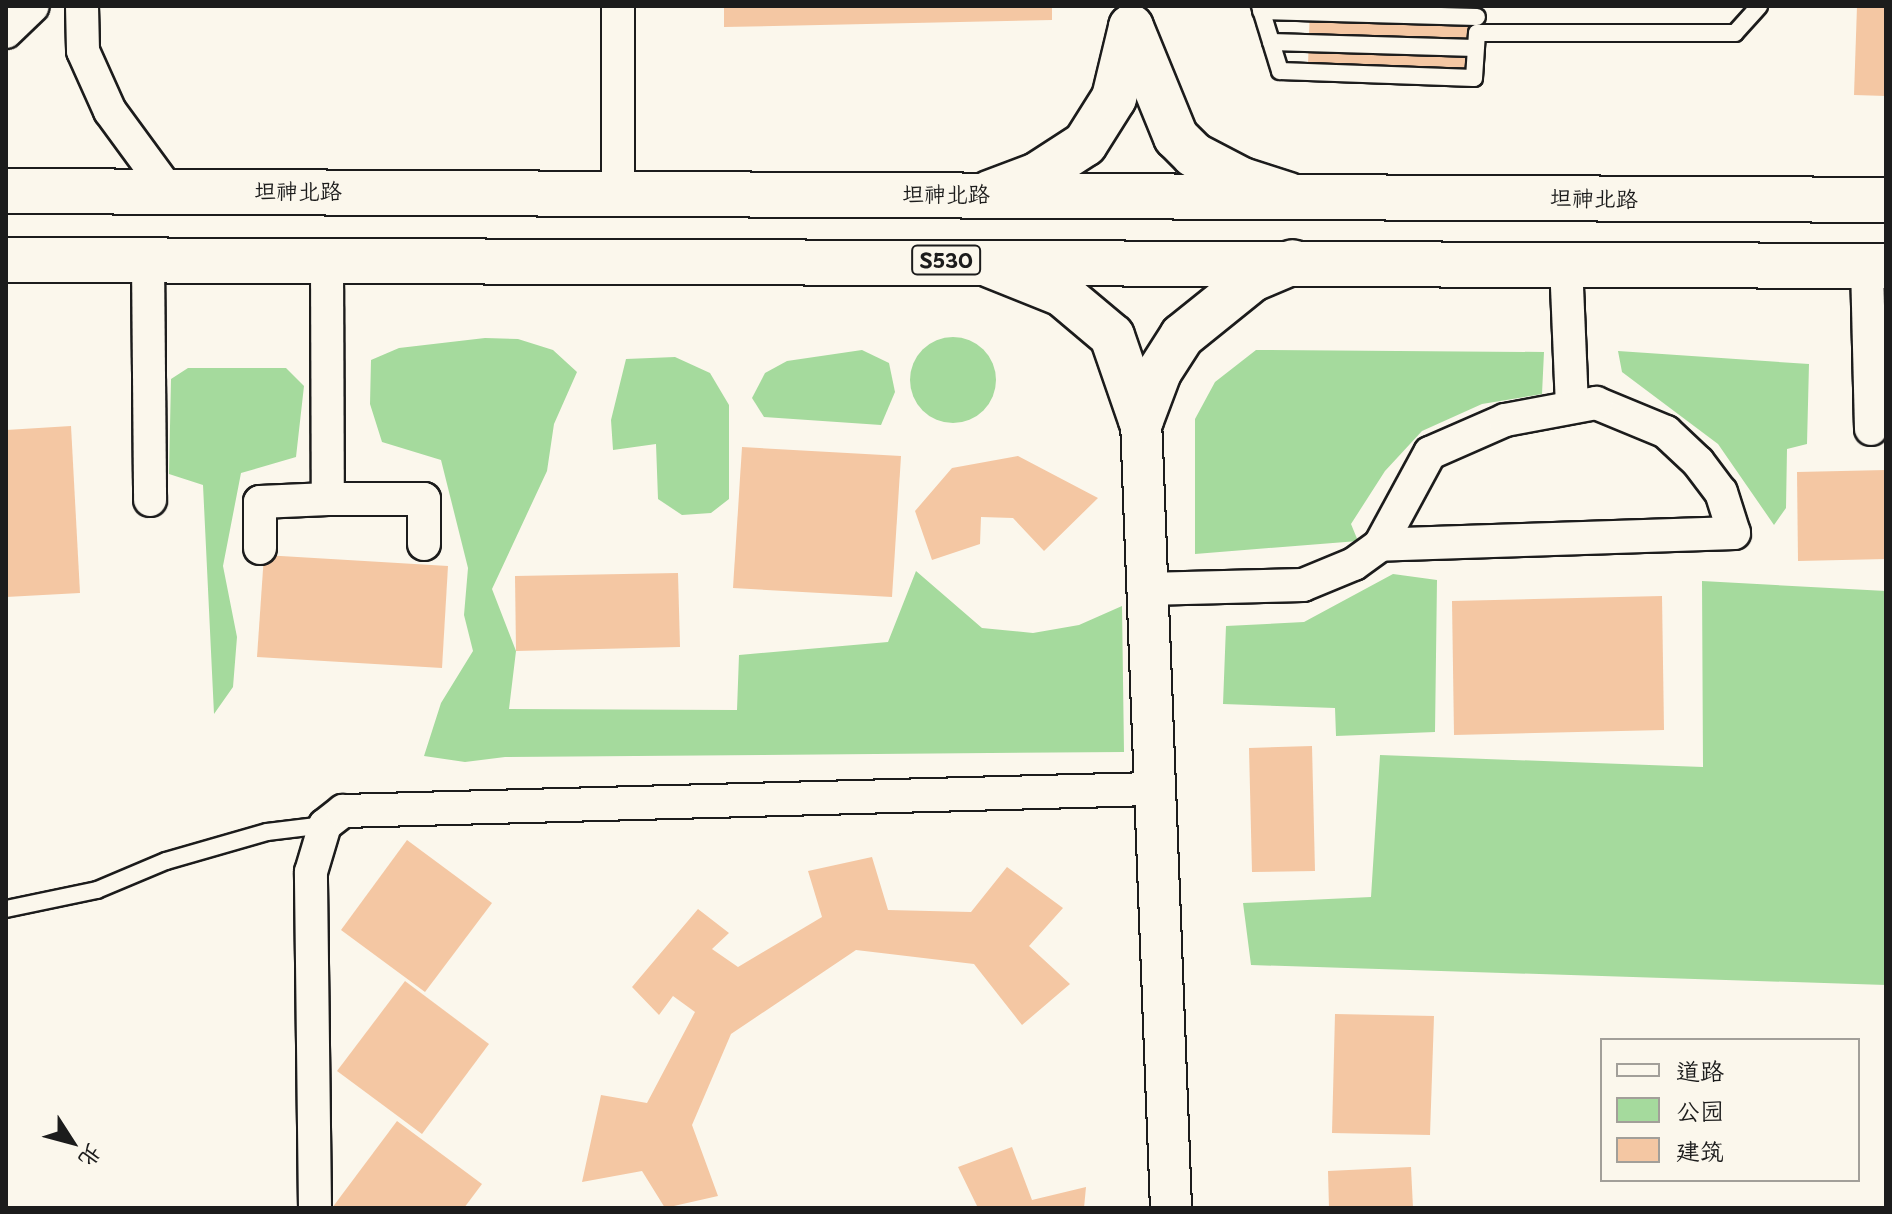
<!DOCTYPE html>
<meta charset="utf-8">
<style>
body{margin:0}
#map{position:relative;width:1892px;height:1214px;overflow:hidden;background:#fbf7ec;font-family:"Playpen Sans","LXGW WenKai TC",sans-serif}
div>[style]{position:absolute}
.green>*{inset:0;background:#a5da9d}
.round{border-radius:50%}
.building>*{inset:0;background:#f4c7a3}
.roads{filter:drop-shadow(2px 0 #1c1c1c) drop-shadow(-2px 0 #1c1c1c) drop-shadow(0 2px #1c1c1c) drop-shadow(0 -2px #1c1c1c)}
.service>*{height:16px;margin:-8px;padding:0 8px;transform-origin:8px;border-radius:8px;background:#fbf7ec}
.minor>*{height:32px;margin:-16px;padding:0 16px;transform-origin:16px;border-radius:16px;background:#fbf7ec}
.tertiary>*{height:40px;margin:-20px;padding:0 20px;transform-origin:20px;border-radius:20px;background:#fbf7ec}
.secondary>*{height:44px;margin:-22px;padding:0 22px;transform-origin:22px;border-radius:22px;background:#fbf7ec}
.primary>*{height:44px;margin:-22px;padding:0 22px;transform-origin:22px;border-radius:22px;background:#fbf7ec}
span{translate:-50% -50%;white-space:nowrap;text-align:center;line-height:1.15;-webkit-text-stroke:6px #fbf7ec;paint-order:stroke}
.shield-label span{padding:2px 6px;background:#fbf7ec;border:2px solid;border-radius:6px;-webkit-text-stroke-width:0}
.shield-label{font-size:20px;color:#1c1c1c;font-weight:700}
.street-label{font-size:22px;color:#1c1c1c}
.frame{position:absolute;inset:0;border:8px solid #1c1c1c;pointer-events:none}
.legend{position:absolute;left:1600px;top:1038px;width:260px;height:144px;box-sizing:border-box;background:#fbf7ec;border:2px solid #a29f99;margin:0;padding:10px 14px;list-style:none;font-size:24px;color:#1c1c1c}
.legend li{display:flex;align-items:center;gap:16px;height:40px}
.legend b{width:40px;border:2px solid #a29f99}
.north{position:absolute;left:32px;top:1102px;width:80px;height:80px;-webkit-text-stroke:6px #fbf7ec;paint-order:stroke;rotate:126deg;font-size:22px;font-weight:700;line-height:32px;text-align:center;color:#1c1c1c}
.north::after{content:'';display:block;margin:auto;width:28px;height:36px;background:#1c1c1c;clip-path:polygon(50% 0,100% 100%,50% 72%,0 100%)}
</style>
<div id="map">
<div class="green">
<i class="round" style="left:910px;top:337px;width:86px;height:86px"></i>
<i style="clip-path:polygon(485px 338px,518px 339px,553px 350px,577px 372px,554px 424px,547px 471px,492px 589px,516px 651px,509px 709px,737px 710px,739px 655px,888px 642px,916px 571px,982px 628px,1033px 633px,1079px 625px,1122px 606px,1124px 752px,505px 757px,465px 762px,424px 756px,441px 703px,473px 651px,464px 615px,468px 568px,441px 460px,382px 442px,370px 404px,371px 360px,399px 348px)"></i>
<i style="clip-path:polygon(862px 350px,889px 363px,895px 392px,881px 425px,764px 417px,752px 398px,765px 373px,787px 361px)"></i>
<i style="clip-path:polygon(1256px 350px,1544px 352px,1542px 394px,1482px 404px,1422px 431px,1385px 471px,1351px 524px,1358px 541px,1195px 554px,1195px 419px,1215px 382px)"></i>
<i style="clip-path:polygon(1618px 351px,1809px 364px,1807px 444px,1787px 449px,1786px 508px,1774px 525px,1718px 444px,1622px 372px)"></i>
<i style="clip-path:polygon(675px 357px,710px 373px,729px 405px,729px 499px,711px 513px,682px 515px,658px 499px,656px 444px,613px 450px,611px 420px,626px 359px)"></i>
<i style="clip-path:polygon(188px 368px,286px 368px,304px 386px,296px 457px,241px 473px,223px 566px,237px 637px,233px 687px,214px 714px,203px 485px,169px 474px,171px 379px)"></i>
<i style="clip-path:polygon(1393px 574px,1437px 580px,1435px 732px,1336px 736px,1335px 708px,1223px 704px,1226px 626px,1304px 622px)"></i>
<i style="clip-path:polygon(1702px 581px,1886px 591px,1886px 985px,1251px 965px,1243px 903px,1371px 897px,1380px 755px,1703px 767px)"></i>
</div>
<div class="building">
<i style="clip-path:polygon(724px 6px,1052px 6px,1052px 20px,724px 27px)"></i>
<i style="clip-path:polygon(1310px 6px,1473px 6px,1471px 70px,1308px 65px)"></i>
<i style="clip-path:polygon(1857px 6px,1886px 6px,1886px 96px,1854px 95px)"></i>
<i style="clip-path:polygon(71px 426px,80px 593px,6px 597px,6px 430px)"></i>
<i style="clip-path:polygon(742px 447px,901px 456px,892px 597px,733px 588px)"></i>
<i style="clip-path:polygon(1018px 456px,1098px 498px,1044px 551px,1013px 518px,981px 517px,980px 544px,932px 560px,915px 511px,952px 468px)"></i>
<i style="clip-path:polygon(1886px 470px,1886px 559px,1798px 561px,1797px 472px)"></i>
<i style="clip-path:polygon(264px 555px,448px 566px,442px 668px,257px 657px)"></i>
<i style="clip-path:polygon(678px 573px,680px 647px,516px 651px,515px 576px)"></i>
<i style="clip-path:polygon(1662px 596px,1664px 730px,1454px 735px,1452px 601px)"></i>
<i style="clip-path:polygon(1312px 746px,1315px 871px,1252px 872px,1249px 748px)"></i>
<i style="clip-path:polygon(407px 840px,492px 903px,425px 992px,341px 930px)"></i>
<i style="clip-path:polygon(872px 857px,888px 910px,971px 912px,1007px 867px,1063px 908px,1029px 946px,1070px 984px,1022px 1025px,974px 964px,856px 950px,731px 1034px,692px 1125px,718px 1196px,665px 1208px,642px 1171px,582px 1182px,601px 1095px,647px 1103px,695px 1012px,673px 996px,659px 1015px,632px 987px,698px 909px,729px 933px,712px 949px,738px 967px,822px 917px,808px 871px)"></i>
<i style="clip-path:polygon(405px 981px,489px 1044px,422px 1134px,337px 1071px)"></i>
<i style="clip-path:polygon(1335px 1014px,1434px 1016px,1430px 1135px,1332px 1133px)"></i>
<i style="clip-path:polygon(397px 1121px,482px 1184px,464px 1208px,332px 1208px)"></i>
<i style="clip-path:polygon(1012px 1147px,1032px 1200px,1086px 1187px,1084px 1208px,978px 1208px,958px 1167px)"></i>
<i style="clip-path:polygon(1411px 1167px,1413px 1208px,1329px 1208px,1328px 1171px)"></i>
</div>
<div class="roads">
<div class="service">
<i style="left:1260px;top:6px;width:68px;rotate:72.9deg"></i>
<i style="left:1280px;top:71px;width:194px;rotate:2.1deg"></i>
<i style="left:1474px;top:78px;width:45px;rotate:-86.2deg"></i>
<i style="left:1477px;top:33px;width:258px"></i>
<i style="left:1735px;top:33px;width:36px;rotate:-48deg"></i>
<i style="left:1261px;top:11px;width:216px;rotate:1.6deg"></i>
<i style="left:1271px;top:42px;width:204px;rotate:1.7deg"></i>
<i style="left:6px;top:909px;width:93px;rotate:-11.8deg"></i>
<i style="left:97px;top:890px;width:75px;rotate:-22.8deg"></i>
<i style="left:166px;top:861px;width:105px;rotate:-16deg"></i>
<i style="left:267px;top:832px;width:58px;rotate:-6.9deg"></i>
</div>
<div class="minor">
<i style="left:82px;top:6px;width:45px;rotate:88.7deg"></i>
<i style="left:83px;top:51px;width:66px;rotate:65.8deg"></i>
<i style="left:110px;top:111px;width:97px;rotate:53.8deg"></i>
<i style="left:6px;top:32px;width:37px;rotate:-44deg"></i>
<i style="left:618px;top:192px;width:186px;rotate:-90deg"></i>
<i style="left:148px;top:260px;width:240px;rotate:89.5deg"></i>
<i style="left:327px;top:260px;width:239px;rotate:89.8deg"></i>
<i style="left:328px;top:499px;width:96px"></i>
<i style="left:424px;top:499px;width:45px;rotate:90deg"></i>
<i style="left:1566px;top:263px;width:141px;rotate:87.6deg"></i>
<i style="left:1867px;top:265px;width:164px;rotate:88.6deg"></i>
<i style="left:1596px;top:403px;width:76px;rotate:22.5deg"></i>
<i style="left:1666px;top:432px;width:44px;rotate:43.2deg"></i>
<i style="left:1698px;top:462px;width:38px;rotate:53deg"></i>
<i style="left:1721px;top:492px;width:43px;rotate:72.4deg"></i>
<i style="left:1734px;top:533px;width:354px;rotate:178.1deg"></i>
<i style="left:1380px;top:545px;width:105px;rotate:-61.5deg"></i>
<i style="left:1430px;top:453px;width:82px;rotate:-23.7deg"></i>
<i style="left:1505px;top:420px;width:93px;rotate:-10.6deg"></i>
<i style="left:260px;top:548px;width:46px;rotate:-90deg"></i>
<i style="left:260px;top:502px;width:68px;rotate:-2.5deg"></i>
<i style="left:1146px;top:589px;width:157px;rotate:-1.5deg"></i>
<i style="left:1303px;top:585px;width:55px;rotate:-22.4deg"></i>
<i style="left:1354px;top:564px;width:32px;rotate:-36deg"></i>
<i style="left:315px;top:1208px;width:336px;rotate:-90.7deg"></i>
<i style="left:311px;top:872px;width:49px;rotate:-73.4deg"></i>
<i style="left:325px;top:825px;width:23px;rotate:-38deg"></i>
<i style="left:343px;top:811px;width:808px;rotate:-1.56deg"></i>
</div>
<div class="tertiary">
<i style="left:1141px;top:420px;width:789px;rotate:87.82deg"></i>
</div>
<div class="secondary">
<i style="left:1131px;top:27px;width:119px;rotate:67.8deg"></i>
<i style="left:1176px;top:137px;width:25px;rotate:45deg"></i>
<i style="left:1194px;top:155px;width:54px;rotate:27.5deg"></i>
<i style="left:1242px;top:180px;width:49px;rotate:17.7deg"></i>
<i style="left:989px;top:193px;width:51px;rotate:-20.6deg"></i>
<i style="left:1037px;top:175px;width:57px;rotate:-32.9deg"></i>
<i style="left:1085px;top:144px;width:54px;rotate:-57.8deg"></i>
<i style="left:1114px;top:98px;width:73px;rotate:-76.5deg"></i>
<i style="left:990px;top:265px;width:78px;rotate:21.9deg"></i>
<i style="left:1062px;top:294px;width:65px;rotate:40deg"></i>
<i style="left:1112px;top:336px;width:89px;rotate:71deg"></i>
<i style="left:1141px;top:420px;width:51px;rotate:-69.4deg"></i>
<i style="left:1159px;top:372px;width:43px;rotate:-57.4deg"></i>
<i style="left:1182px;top:336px;width:91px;rotate:-38.8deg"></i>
<i style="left:1253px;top:279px;width:43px;rotate:-23deg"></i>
</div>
<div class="primary">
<i style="left:6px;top:191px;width:1880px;rotate:0.27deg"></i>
<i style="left:6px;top:260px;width:1880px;rotate:0.18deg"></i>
</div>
</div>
<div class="shield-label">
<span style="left:946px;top:260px">S530</span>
</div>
<div class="street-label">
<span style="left:298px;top:190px">坦神北路</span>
<span style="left:946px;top:193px">坦神北路</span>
<span style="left:1594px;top:197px;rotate:1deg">坦神北路</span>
</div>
<div class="frame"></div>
<ul class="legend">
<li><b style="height:10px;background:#fbf7ec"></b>道路</li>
<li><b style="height:22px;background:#a5da9d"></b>公园</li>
<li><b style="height:22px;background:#f4c7a3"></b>建筑</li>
</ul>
<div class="north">北</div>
</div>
